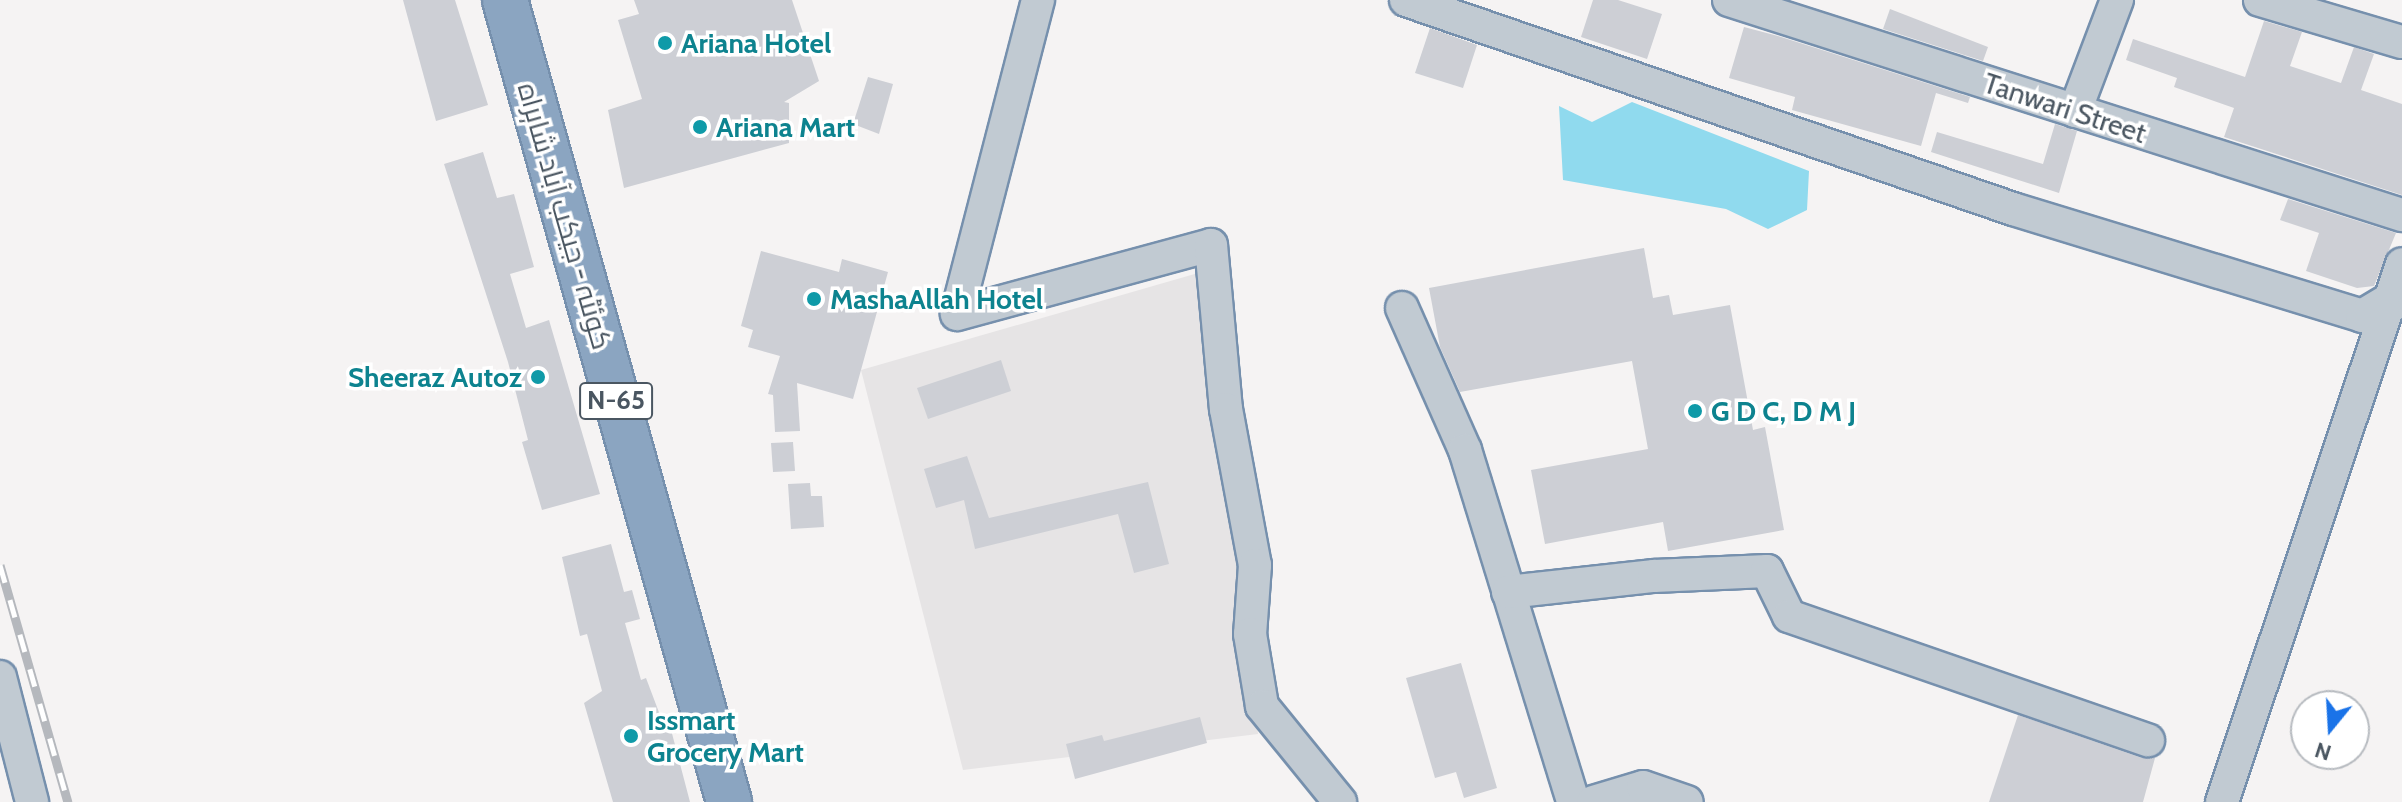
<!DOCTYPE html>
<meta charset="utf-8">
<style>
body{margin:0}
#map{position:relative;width:2402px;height:802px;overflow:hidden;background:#f5f3f3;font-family:Cabin,Cairo,sans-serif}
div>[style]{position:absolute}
.education>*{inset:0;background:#e6e4e5}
.water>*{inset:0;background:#90daee}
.building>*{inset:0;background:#cdcfd5}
.roads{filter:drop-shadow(2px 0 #7690ad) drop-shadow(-2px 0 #7690ad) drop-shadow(0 2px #7690ad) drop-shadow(0 -2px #7690ad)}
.street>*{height:32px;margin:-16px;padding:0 16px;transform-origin:16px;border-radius:16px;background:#c1cad2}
.highway>*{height:44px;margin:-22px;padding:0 22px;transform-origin:22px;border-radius:22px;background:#8ba5c1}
.rail>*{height:9px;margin-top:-4.5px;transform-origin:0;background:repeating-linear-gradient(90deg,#fff 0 18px,#b5b8bd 0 36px);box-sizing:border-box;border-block:2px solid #b5b8bd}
.dots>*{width:22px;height:22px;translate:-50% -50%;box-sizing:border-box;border:4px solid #fff;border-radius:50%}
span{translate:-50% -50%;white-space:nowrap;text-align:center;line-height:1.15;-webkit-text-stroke:7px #fff;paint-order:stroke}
.shield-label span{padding:2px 6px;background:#fff;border:2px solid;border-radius:6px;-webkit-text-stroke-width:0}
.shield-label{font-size:26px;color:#4a5661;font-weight:700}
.culture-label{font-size:28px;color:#0d838f;font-weight:700}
.left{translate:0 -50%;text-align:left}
.right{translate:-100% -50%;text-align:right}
.street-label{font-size:28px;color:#4a5661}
.north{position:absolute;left:2290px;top:690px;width:80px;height:80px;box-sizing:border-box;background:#fff;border:2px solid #b7bbc0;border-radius:50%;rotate:198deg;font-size:22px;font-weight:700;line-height:32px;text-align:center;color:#4a5661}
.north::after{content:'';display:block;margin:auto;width:28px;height:36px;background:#1a73e8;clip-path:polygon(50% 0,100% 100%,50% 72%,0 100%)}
</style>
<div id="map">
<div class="education">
<i style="clip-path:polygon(1212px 269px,1258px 734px,963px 770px,861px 370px)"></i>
</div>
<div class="water">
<i style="clip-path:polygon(1632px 102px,1809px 171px,1807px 210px,1768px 229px,1726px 209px,1563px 180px,1559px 106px,1592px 122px)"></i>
</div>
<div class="building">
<i style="clip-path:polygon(403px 0,455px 0,488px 105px,436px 121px)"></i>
<i style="clip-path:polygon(634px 0,792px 0,819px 81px,784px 102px,789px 103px,789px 143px,624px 188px,608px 110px,642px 99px,618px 20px,639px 14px)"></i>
<i style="clip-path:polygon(1593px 0,1618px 0,1662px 14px,1647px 59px,1581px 37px)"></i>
<i style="clip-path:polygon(1890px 9px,1988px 47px,1983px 61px,1883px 29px)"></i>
<i style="clip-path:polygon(2264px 21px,2302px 32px,2290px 66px,2341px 83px,2354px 47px,2374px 54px,2361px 90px,2402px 104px,2402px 195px,2224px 137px,2234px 108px,2174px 87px,2177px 78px,2126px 60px,2133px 39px,2245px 77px)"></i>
<i style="clip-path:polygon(1744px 27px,1778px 36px,1970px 97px,1968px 103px,1936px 93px,1921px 146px,1792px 110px,1795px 97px,1729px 78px)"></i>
<i style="clip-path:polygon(1430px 28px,1477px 45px,1463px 88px,1415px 73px)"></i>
<i style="clip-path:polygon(868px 77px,893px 84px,879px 134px,853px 124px)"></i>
<i style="clip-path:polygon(2055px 124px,2077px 131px,2059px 193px,1931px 152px,1937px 132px,2043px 164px)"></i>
<i style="clip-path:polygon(483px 152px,497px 198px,514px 194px,534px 267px,510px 274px,526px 328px,549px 320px,600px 494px,542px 510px,522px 442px,528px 440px,508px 362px,444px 164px)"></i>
<i style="clip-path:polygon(2288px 199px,2396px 233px,2374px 286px,2357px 288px,2306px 271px,2319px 233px,2280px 220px)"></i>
<i style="clip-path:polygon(1644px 248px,1653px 298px,1669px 295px,1673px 315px,1730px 305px,1753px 430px,1765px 427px,1784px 530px,1668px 551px,1663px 522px,1545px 544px,1531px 470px,1648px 449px,1632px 361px,1460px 392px,1440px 347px,1429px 288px)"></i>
<i style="clip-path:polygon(761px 251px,839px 272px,842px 259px,888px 272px,853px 399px,797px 383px,800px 431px,775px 432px,773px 395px,768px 394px,780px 356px,748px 347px,753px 330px,741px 326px)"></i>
<i style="clip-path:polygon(1001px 360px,1011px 391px,928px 419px,917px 388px)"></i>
<i style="clip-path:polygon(793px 442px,795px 471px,773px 472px,771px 443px)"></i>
<i style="clip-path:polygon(967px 456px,989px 518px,1148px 482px,1169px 564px,1134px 573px,1118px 514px,975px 549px,964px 500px,936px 508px,924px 469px)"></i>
<i style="clip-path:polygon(810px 483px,811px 496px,822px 496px,824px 527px,791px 529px,788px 484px)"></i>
<i style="clip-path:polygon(611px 544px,624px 592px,632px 590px,640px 619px,625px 623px,641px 680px,646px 678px,663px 723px,669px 722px,690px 802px,613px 802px,584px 703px,602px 691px,587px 634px,580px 636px,562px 557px)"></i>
<i style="clip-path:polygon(1461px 663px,1497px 788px,1464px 798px,1456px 772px,1435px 778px,1406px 678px)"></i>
<i style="clip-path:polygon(2018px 715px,2142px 758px,2155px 758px,2143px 802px,1989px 802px)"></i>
<i style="clip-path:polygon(1200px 717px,1207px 743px,1075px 779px,1066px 744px,1102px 735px,1104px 741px)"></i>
</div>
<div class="roads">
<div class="street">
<i style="left:1038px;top:0;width:324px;rotate:104.5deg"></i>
<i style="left:957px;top:314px;width:263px;rotate:-15.2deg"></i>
<i style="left:1211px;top:245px;width:165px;rotate:84.8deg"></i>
<i style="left:1226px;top:409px;width:159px;rotate:79.5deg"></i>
<i style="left:1255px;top:565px;width:69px;rotate:94.1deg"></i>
<i style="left:1250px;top:634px;width:73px;rotate:80.5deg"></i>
<i style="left:1262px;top:706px;width:124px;rotate:50.9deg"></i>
<i style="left:1406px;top:0;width:642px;rotate:19deg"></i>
<i style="left:2013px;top:209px;width:365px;rotate:17deg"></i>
<i style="left:2362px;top:316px;width:35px;rotate:-31deg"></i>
<i style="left:2392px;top:298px;width:11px;rotate:22deg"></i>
<i style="left:1729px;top:0;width:707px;rotate:17.72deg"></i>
<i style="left:2260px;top:0;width:148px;rotate:16.5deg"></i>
<i style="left:2075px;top:111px;width:119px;rotate:-69.3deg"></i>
<i style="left:1402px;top:308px;width:155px;rotate:66.1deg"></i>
<i style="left:1465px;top:450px;width:368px;rotate:72.9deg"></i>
<i style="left:1508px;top:592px;width:147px;rotate:-6.3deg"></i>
<i style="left:1654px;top:576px;width:113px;rotate:-2.5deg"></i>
<i style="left:1767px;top:571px;width:50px;rotate:63.9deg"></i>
<i style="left:1789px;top:616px;width:380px;rotate:19.1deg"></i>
<i style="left:0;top:677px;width:129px;rotate:75.6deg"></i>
<i style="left:1593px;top:802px;width:52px;rotate:-16.7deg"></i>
<i style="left:1643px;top:787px;width:46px;rotate:18.8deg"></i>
<i style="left:2222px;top:802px;width:567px;rotate:-71.5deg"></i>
</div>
<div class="highway">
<i style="left:505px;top:0;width:833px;rotate:74.39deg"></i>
</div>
</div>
<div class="rail">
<i style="left:0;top:565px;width:247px;rotate:74deg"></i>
</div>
<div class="dots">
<i style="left:665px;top:43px;background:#0f9aa8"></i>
<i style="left:700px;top:127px;background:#0f9aa8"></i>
<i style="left:814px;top:299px;background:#0f9aa8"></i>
<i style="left:538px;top:377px;background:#0f9aa8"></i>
<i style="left:1695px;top:411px;background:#0f9aa8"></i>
<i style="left:631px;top:736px;background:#0f9aa8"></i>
</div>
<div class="shield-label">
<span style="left:616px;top:401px">N-65</span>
</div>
<div class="culture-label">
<span class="left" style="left:681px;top:43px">Ariana Hotel</span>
<span class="left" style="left:716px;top:127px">Ariana Mart</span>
<span class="left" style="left:830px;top:299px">MashaAllah Hotel</span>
<span class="right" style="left:522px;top:377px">Sheeraz Autoz</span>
<span class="left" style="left:1711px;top:411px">G D C, D M J</span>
<span class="left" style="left:647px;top:736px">Issmart<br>Grocery Mart</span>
</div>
<div class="street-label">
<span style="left:2065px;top:108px;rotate:18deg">Tanwari Street</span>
<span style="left:565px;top:216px;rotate:74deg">کوئٹہ - جیکب آباد شاہراہ</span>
</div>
<div class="north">N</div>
</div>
